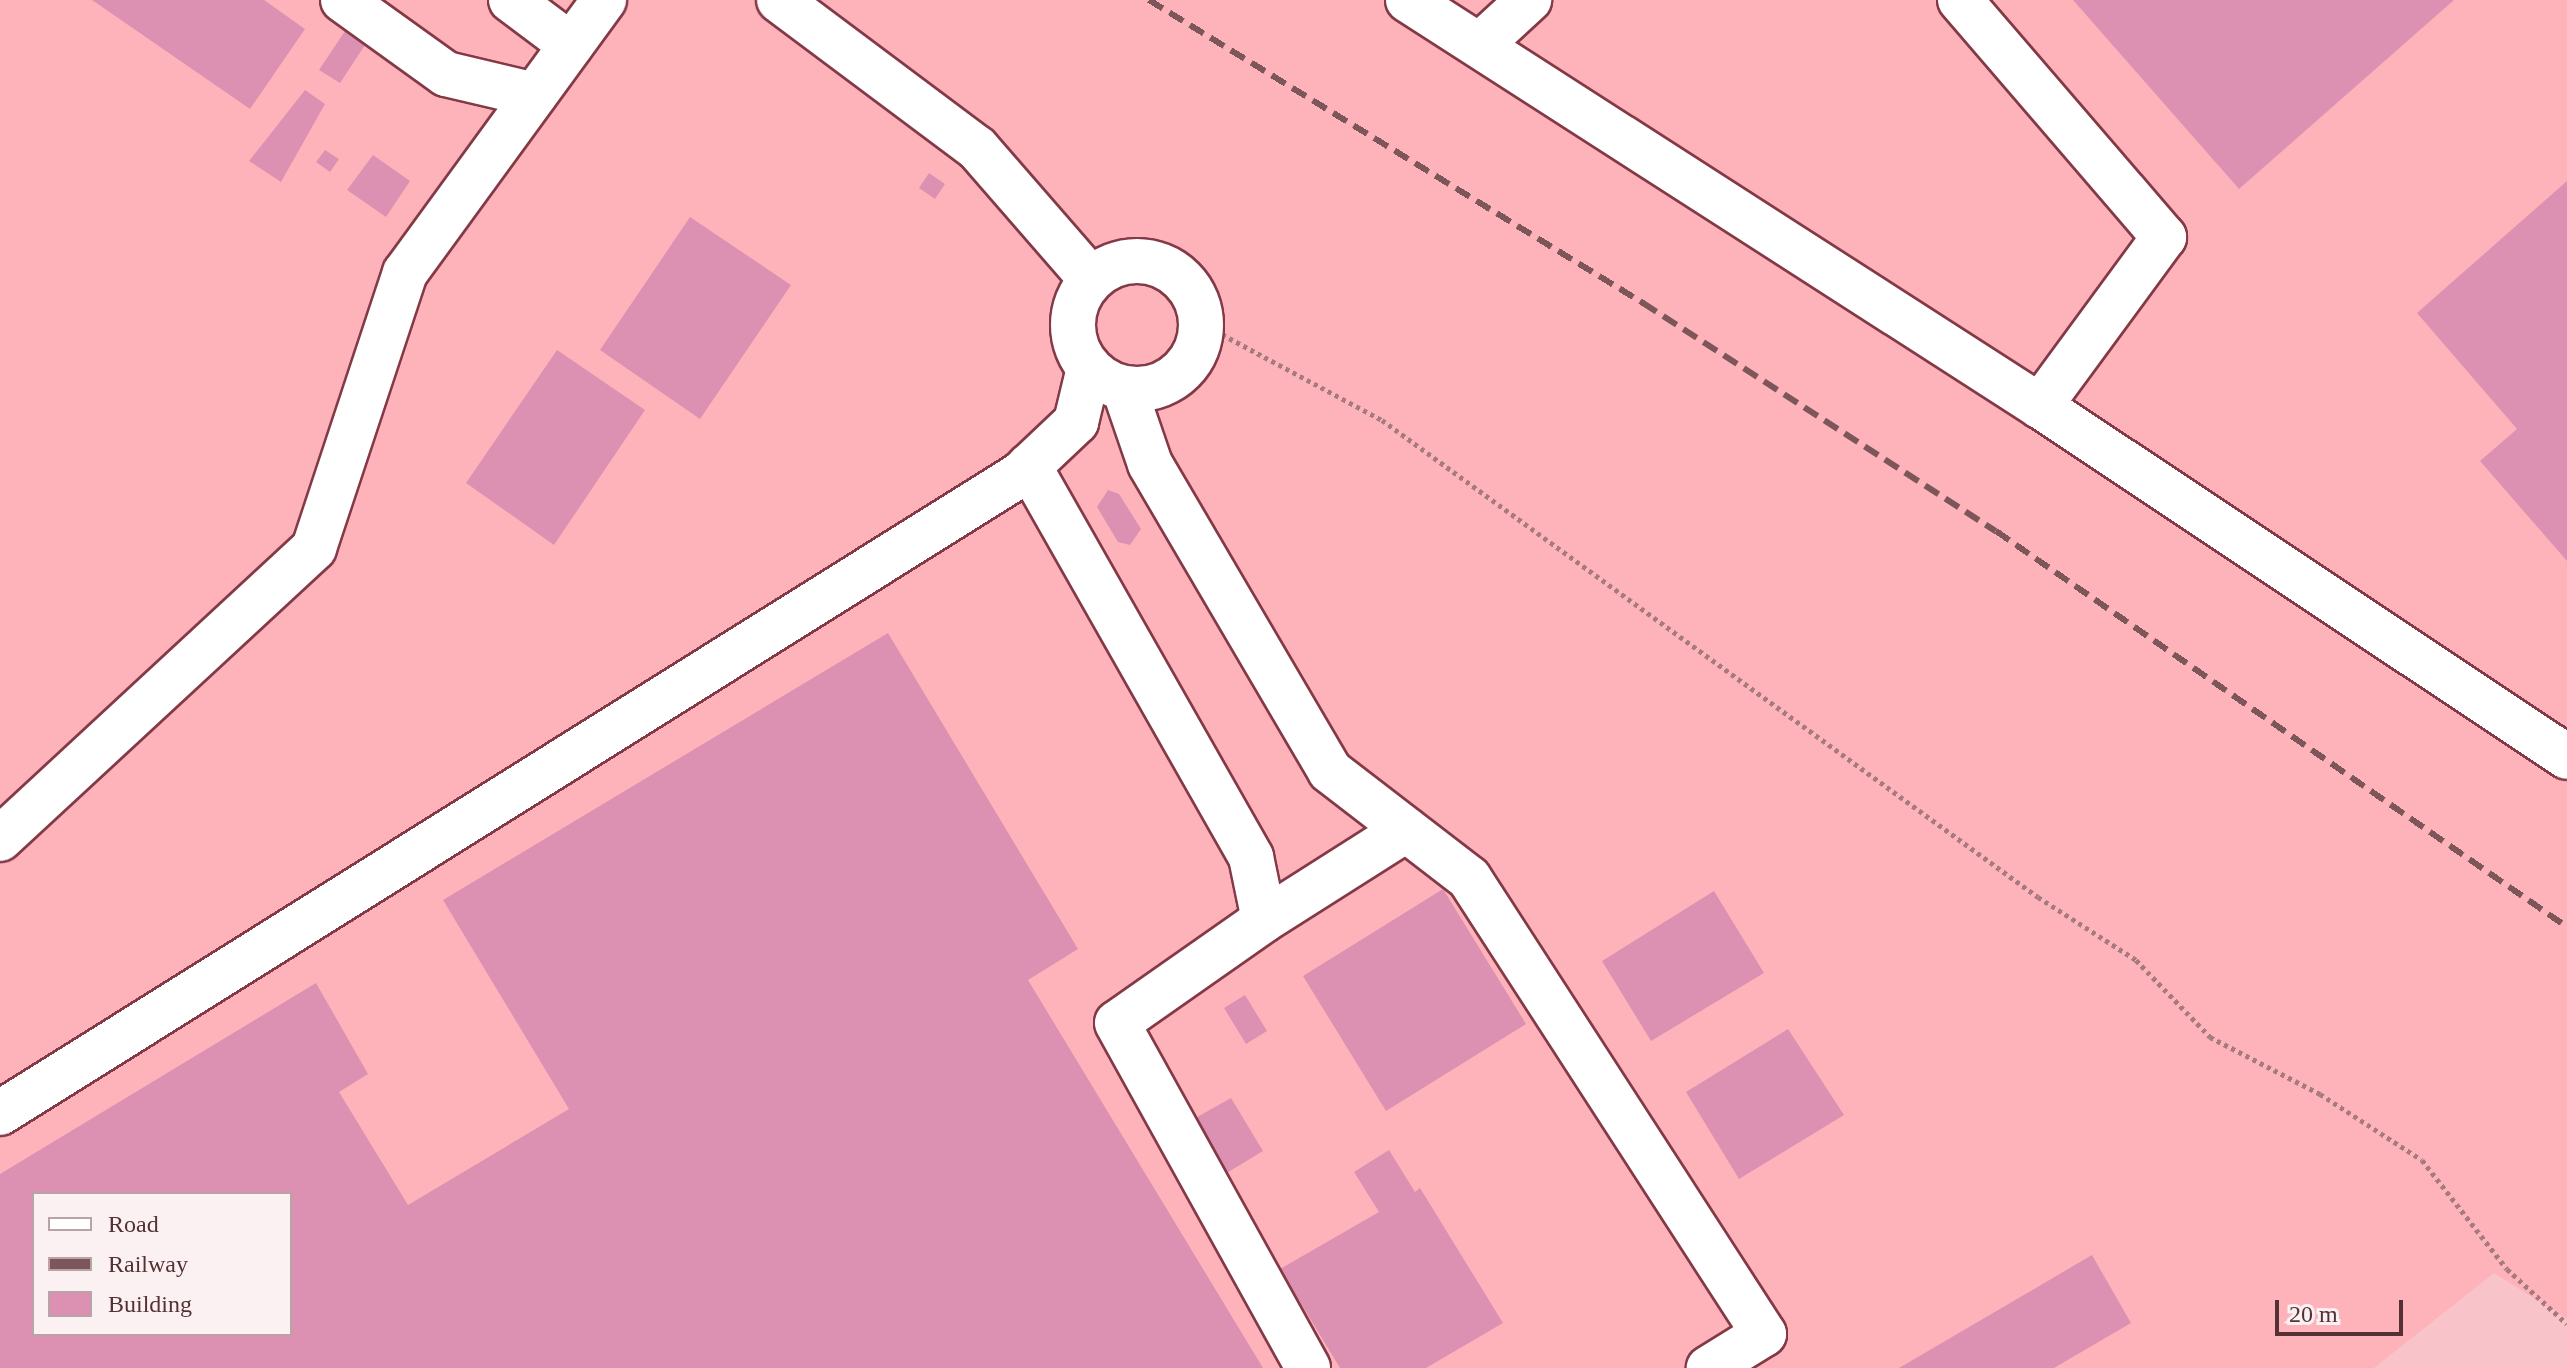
<!DOCTYPE html>
<style>
body{margin:0}
#map{position:relative;width:2567px;height:1368px;overflow:hidden;background:#f8c4c9;font-family:"Times New Roman",serif}
div>[style]{position:absolute}
.built>*{inset:0;background:#feb3bb}
.building>*{inset:0;background:#dd91b2}
.path>*{height:5px;margin-top:-2.5px;transform-origin:0;background:repeating-linear-gradient(90deg,#a67b80 0 4px,transparent 0 8px)}
.roads{filter:drop-shadow(2px 0 #833a46) drop-shadow(-2px 0 #833a46) drop-shadow(0 2px #833a46) drop-shadow(0 -2px #833a46)}
.minor>*{height:44px;margin:-22px;padding:0 22px;transform-origin:22px;border-radius:22px;background:#fff}
.minor>.ring{margin:-22px;padding:0;box-sizing:content-box;background:none;border:44px solid #fff;border-radius:50%}
.rail>*{height:6px;margin-top:-3px;transform-origin:0;background:repeating-linear-gradient(90deg,#7d565a 0 16px,transparent 0 24px)}
span{translate:-50% -50%;white-space:nowrap;text-align:center;line-height:1.15;-webkit-text-stroke:7px #fbf1f2;paint-order:stroke}
.legend{position:absolute;left:32px;top:1192px;width:260px;height:144px;box-sizing:border-box;background:#fbf1f2;border:2px solid #b8a4a6;margin:0;padding:10px 14px;list-style:none;font-size:24px;color:#533135}
.legend li{display:flex;align-items:center;gap:16px;height:40px}
.legend b{width:40px;border:2px solid #b8a4a6}
.scale{position:absolute;left:2275px;top:1300px;width:128px;height:36px;box-sizing:border-box;border:4px solid #533135;border-top:0;padding-left:10px;font-size:24px;line-height:28px;white-space:nowrap;color:#533135;-webkit-text-stroke:6px #fbf1f2;paint-order:stroke}
</style>
<div id="map">
<div class="built">
<i style="clip-path:polygon(evenodd,0 0,2567px 0,2567px 1319px,2494px 1273px,2374px 1368px,0 1368px,0 0,34px 1194px,290px 1194px,290px 1334px,34px 1334px,34px 1194px)"></i>
</div>
<div class="building">
<i style="clip-path:polygon(92px 0,264px 0,305px 29px,250px 109px)"></i>
<i style="clip-path:polygon(2073px 0,2454px 0,2239px 189px)"></i>
<i style="clip-path:polygon(347px 28px,367px 42px,340px 83px,319px 70px)"></i>
<i style="clip-path:polygon(305px 90px,325px 104px,281px 182px,249px 161px)"></i>
<i style="clip-path:polygon(325px 150px,339px 159px,330px 172px,316px 162px)"></i>
<i style="clip-path:polygon(373px 155px,410px 181px,386px 217px,347px 190px)"></i>
<i style="clip-path:polygon(929px 173px,945px 184px,935px 199px,919px 188px)"></i>
<i style="clip-path:polygon(2567px 181px,2567px 561px,2480px 461px,2517px 429px,2417px 313px)"></i>
<i style="clip-path:polygon(690px 217px,791px 285px,700px 419px,600px 350px)"></i>
<i style="clip-path:polygon(557px 350px,645px 410px,554px 545px,466px 483px)"></i>
<i style="clip-path:polygon(1108px 490px,1119px 494px,1141px 529px,1130px 545px,1118px 542px,1097px 507px)"></i>
<i style="clip-path:polygon(evenodd,888px 633px,1078px 949px,1028px 980px,1263px 1368px,0 1368px,0 1174px,316px 983px,368px 1074px,339px 1092px,408px 1205px,569px 1109px,443px 900px,888px 633px,34px 1194px,290px 1194px,290px 1334px,34px 1334px,34px 1194px)"></i>
<i style="clip-path:polygon(1443px 889px,1526px 1024px,1386px 1111px,1303px 976px)"></i>
<i style="clip-path:polygon(1714px 891px,1764px 973px,1651px 1041px,1602px 961px)"></i>
<i style="clip-path:polygon(1245px 995px,1267px 1031px,1246px 1044px,1224px 1008px)"></i>
<i style="clip-path:polygon(1788px 1029px,1844px 1115px,1739px 1179px,1686px 1092px)"></i>
<i style="clip-path:polygon(1231px 1098px,1263px 1151px,1225px 1174px,1192px 1120px)"></i>
<i style="clip-path:polygon(1389px 1150px,1415px 1192px,1420px 1188px,1503px 1323px,1426px 1368px,1340px 1368px,1280px 1269px,1379px 1212px,1354px 1172px)"></i>
<i style="clip-path:polygon(2092px 1255px,2131px 1323px,2054px 1368px,1899px 1368px)"></i>
</div>
<div class="path">
<i style="left:1201px;top:323px;width:205px;rotate:28.2deg"></i>
<i style="left:1382px;top:420px;width:811px;rotate:36.02deg"></i>
<i style="left:2038px;top:897px;width:117px;rotate:32.7deg"></i>
<i style="left:2136px;top:960px;width:107px;rotate:46.1deg"></i>
<i style="left:2210px;top:1037px;width:124px;rotate:27.4deg"></i>
<i style="left:2320px;top:1094px;width:121px;rotate:32.9deg"></i>
<i style="left:2422px;top:1160px;width:138px;rotate:52.1deg"></i>
<i style="left:2507px;top:1269px;width:81px;rotate:42.5deg"></i>
</div>
<div class="roads">
<div class="minor">
<i style="left:343px;top:0;width:127px;rotate:35.7deg"></i>
<i style="left:446px;top:74px;width:91px;rotate:13.3deg"></i>
<i style="left:511px;top:0;width:75px;rotate:36.9deg"></i>
<i style="left:779px;top:0;width:247px;rotate:36.8deg"></i>
<i style="left:977px;top:148px;width:174px;rotate:49deg"></i>
<i style="left:1408px;top:0;width:751px;rotate:32.72deg"></i>
<i style="left:1960px;top:0;width:313px;rotate:49.3deg"></i>
<i style="left:2164px;top:237px;width:210px;rotate:126.3deg"></i>
<i style="left:2040px;top:406px;width:633px;rotate:33.66deg"></i>
<i style="left:1480px;top:45px;width:67px;rotate:-42.6deg"></i>
<i class="ring" style="left:1073px;top:261px;width:84px;height:84px"></i>
<i style="left:1124px;top:388px;width:80px;rotate:71.1deg"></i>
<i style="left:1150px;top:464px;width:356px;rotate:59.6deg"></i>
<i style="left:1330px;top:771px;width:175px;rotate:37.6deg"></i>
<i style="left:1469px;top:878px;width:543px;rotate:57.1deg"></i>
<i style="left:1764px;top:1334px;width:65px;rotate:148.3deg"></i>
<i style="left:1029px;top:466px;width:450px;rotate:60.4deg"></i>
<i style="left:1251px;top:857px;width:64px;rotate:78.3deg"></i>
<i style="left:1264px;top:920px;width:179px;rotate:145deg"></i>
<i style="left:1117px;top:1023px;width:394px;rotate:61deg"></i>
<i style="left:0;top:839px;width:428px;rotate:-42.8deg"></i>
<i style="left:314px;top:548px;width:290px;rotate:-71.7deg"></i>
<i style="left:405px;top:273px;width:338px;rotate:-53.9deg"></i>
<i style="left:1264px;top:920px;width:168px;rotate:-32.4deg"></i>
<i style="left:0;top:1113px;width:1204px;rotate:-32.04deg"></i>
<i style="left:1021px;top:474px;width:76px;rotate:-43.4deg"></i>
<i style="left:1076px;top:422px;width:56px;rotate:-76.5deg"></i>
</div>
</div>
<div class="rail">
<i style="left:1149px;top:0;width:580px;rotate:31.52deg"></i>
<i style="left:1643px;top:303px;width:420px;rotate:32.9deg"></i>
<i style="left:1996px;top:531px;width:695px;rotate:34.74deg"></i>
</div>
<ul class="legend">
<li><b style="height:10px;background:#fff"></b>Road</li>
<li><b style="height:10px;background:#7d565a"></b>Railway</li>
<li><b style="height:22px;background:#dd91b2"></b>Building</li>
</ul>
<div class="scale">20 m</div>
</div>
